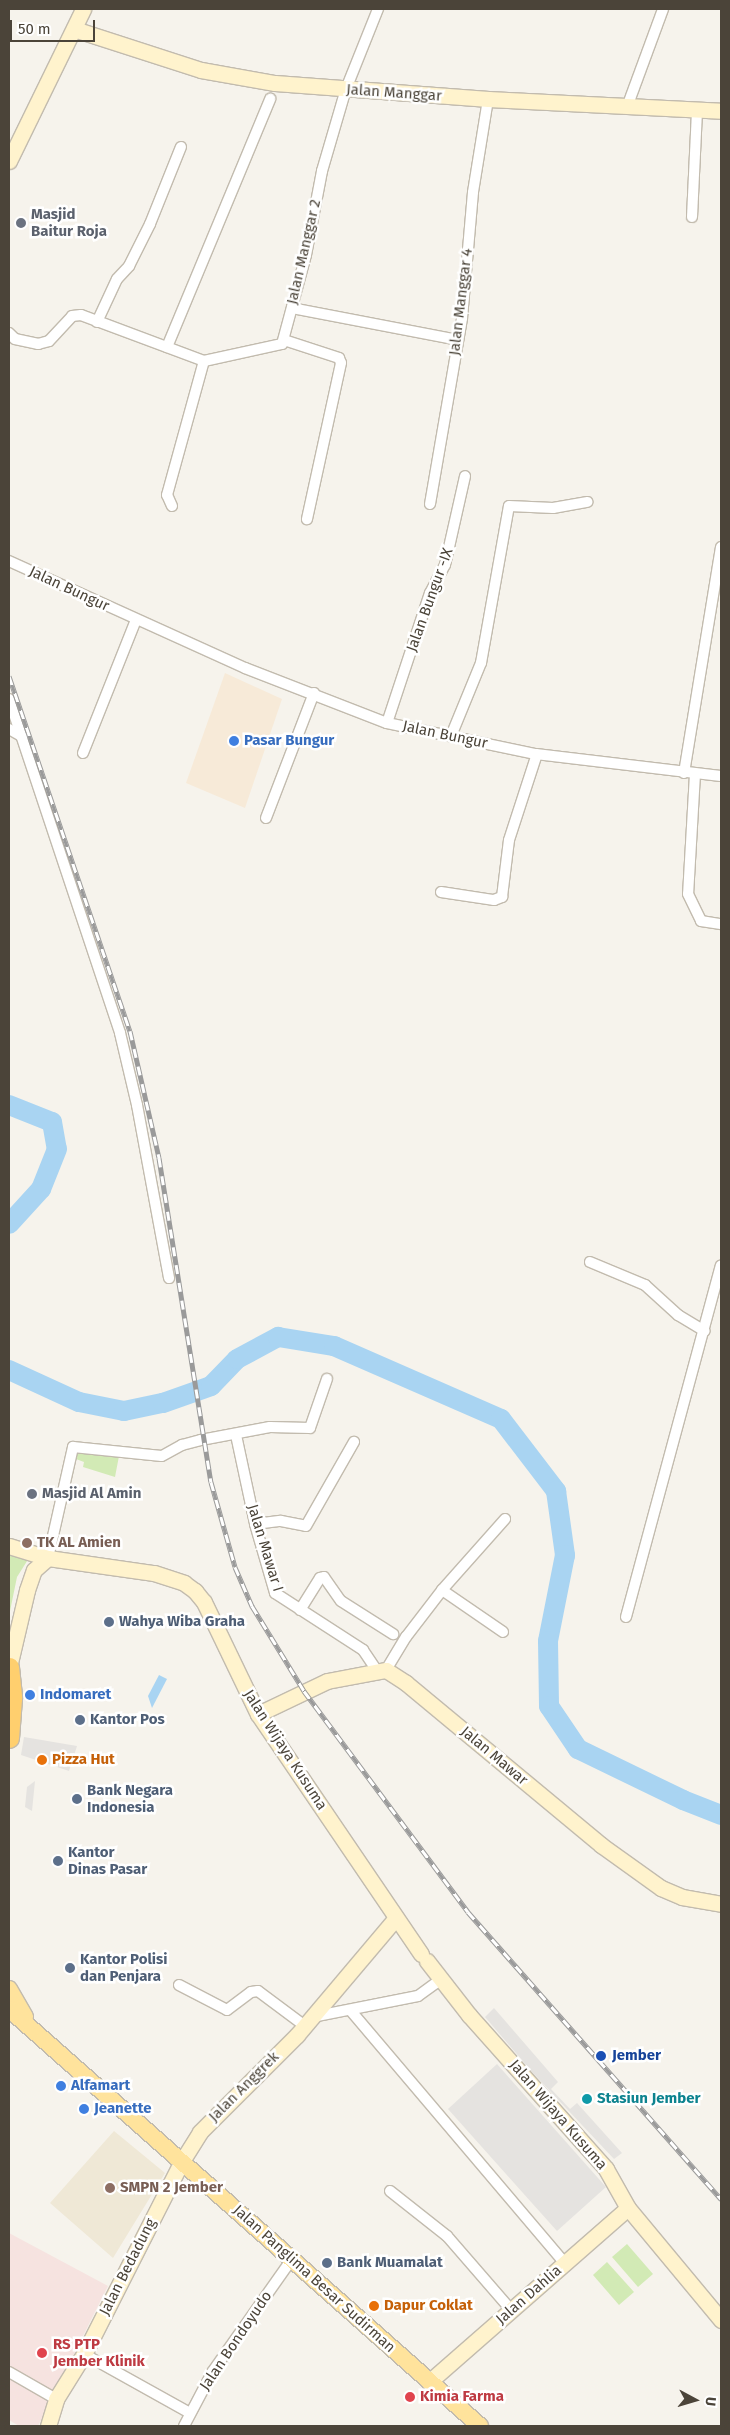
<!DOCTYPE html>
<style>
body{margin:0}
#map{position:relative;width:730px;height:2435px;overflow:hidden;background:#f6f3ec;font-family:"Fira Sans",sans-serif}
div>[style]{position:absolute}
.commercial>*{inset:0;background:#f7ead8}
.education>*{inset:0;background:#efe8d6}
.medical>*{inset:0;background:#f6e3e0}
.green>*{inset:0;background:#d2eab5}
.parking>*{inset:0;background:#e5e3e0}
.water>*{inset:0;background:#a9d4f2}
.river>*{height:20px;margin:-10px;padding:0 10px;transform-origin:10px;border-radius:10px;background:#a9d4f2}
.roads{filter:drop-shadow(1px 0 #c2bbae) drop-shadow(-1px 0 #c2bbae) drop-shadow(0 1px #c2bbae) drop-shadow(0 -1px #c2bbae)}
.street>*{height:10px;margin:-5px;padding:0 5px;transform-origin:5px;border-radius:5px;background:#fff}
.secondary>*{height:15px;margin:-7.5px;padding:0 7.5px;transform-origin:7.5px;border-radius:7.5px;background:#fff3cd}
.primary>*{height:16px;margin:-8px;padding:0 8px;transform-origin:8px;border-radius:8px;background:#ffe39c}
.highway>*{height:19px;margin:-9.5px;padding:0 9.5px;transform-origin:9.5px;border-radius:9.5px;background:#ffcf6e}
.rail>*{height:5px;margin-top:-2.5px;transform-origin:0;background:repeating-linear-gradient(90deg,#fff 0 9px,#9a9a9a 0 18px);box-sizing:border-box;border-block:1px solid #9a9a9a}
.dots>*{width:14px;height:14px;translate:-50% -50%;box-sizing:border-box;border:2px solid #fff;border-radius:50%}
span{translate:-50% -50%;white-space:nowrap;text-align:center;line-height:1.15;-webkit-text-stroke:5px #fff;paint-order:stroke}
.street-label{font-size:15px;color:#4b4439}
.worship-label{font-size:15px;color:#5b616d;font-weight:700}
.left{translate:0 -50%;text-align:left}
.shop-label{font-size:15px;color:#366cbe;font-weight:700}
.education-label{font-size:15px;color:#785e54;font-weight:700}
.service-label{font-size:15px;color:#4e5e75;font-weight:700}
.food-label{font-size:15px;color:#c56008;font-weight:700}
.transit-label{font-size:15px;color:#164399;font-weight:700}
.culture-label{font-size:15px;color:#0d838f;font-weight:700}
.health-label{font-size:15px;color:#be3a42;font-weight:700}
.frame{position:absolute;inset:0;border:10px solid #4b4439;pointer-events:none}
.north{position:absolute;left:670px;top:2375px;width:50px;height:50px;-webkit-text-stroke:4px #fff;paint-order:stroke;rotate:96deg;font-size:14px;font-weight:700;line-height:20px;text-align:center;color:#4b4439}
.north::after{content:'';display:block;margin:auto;width:18px;height:22px;background:#4b4439;clip-path:polygon(50% 0,100% 100%,50% 72%,0 100%)}
.scale{position:absolute;left:10px;top:20px;width:85px;height:22px;box-sizing:border-box;border:2px solid #4b4439;border-top:0;padding-left:6px;font-size:15px;line-height:18px;white-space:nowrap;color:#4b4439;-webkit-text-stroke:4px #fff;paint-order:stroke}
</style>
<div id="map">
<div class="commercial">
<i style="clip-path:polygon(225px 673px,282px 699px,245px 808px,186px 783px)"></i>
</div>
<div class="education">
<i style="clip-path:polygon(114px 2131px,165px 2173px,113px 2258px,50px 2203px)"></i>
</div>
<div class="medical">
<i style="clip-path:polygon(9px 2233px,108px 2286px,38px 2426px,19px 2426px,9px 2420px)"></i>
</div>
<div class="green">
<i style="clip-path:polygon(78px 1450px,119px 1456px,115px 1477px,83px 1467px,84px 1462px,76px 1459px)"></i>
<i style="clip-path:polygon(9px 1553px,29px 1558px,17px 1577px,9px 1616px)"></i>
<i style="clip-path:polygon(627px 2244px,653px 2274px,638px 2287px,612px 2257px)"></i>
<i style="clip-path:polygon(607px 2262px,634px 2292px,619px 2305px,593px 2275px)"></i>
</div>
<div class="parking">
<i style="clip-path:polygon(24px 1737px,77px 1746px,69px 1771px,21px 1755px)"></i>
<i style="clip-path:polygon(35px 1781px,32px 1811px,25px 1807px,27px 1787px)"></i>
<i style="clip-path:polygon(494px 2008px,558px 2082px,551px 2089px,570px 2109px,577px 2103px,622px 2153px,614px 2159px,533px 2073px,485px 2017px)"></i>
<i style="clip-path:polygon(497px 2064px,606px 2187px,557px 2231px,448px 2109px)"></i>
</div>
<div class="water">
<i style="clip-path:polygon(159px 1675px,167px 1679px,152px 1708px,148px 1696px)"></i>
</div>
<div class="river">
<i style="left:9px;top:1105px;width:46px;rotate:21.6deg"></i>
<i style="left:52px;top:1122px;width:27px;rotate:80deg"></i>
<i style="left:57px;top:1149px;width:43px;rotate:111.8deg"></i>
<i style="left:41px;top:1189px;width:47px;rotate:132.4deg"></i>
<i style="left:9px;top:1370px;width:77px;rotate:24.6deg"></i>
<i style="left:79px;top:1402px;width:46px;rotate:11.3deg"></i>
<i style="left:124px;top:1411px;width:40px;rotate:-12deg"></i>
<i style="left:163px;top:1403px;width:51px;rotate:-19.5deg"></i>
<i style="left:211px;top:1386px;width:37px;rotate:-46deg"></i>
<i style="left:237px;top:1359px;width:47px;rotate:-28.2deg"></i>
<i style="left:278px;top:1337px;width:57px;rotate:9.1deg"></i>
<i style="left:334px;top:1346px;width:182px;rotate:23.6deg"></i>
<i style="left:501px;top:1419px;width:91px;rotate:52.6deg"></i>
<i style="left:556px;top:1491px;width:65px;rotate:82deg"></i>
<i style="left:565px;top:1555px;width:88px;rotate:101.2deg"></i>
<i style="left:548px;top:1641px;width:65px;rotate:89.1deg"></i>
<i style="left:549px;top:1706px;width:52px;rotate:56deg"></i>
<i style="left:578px;top:1749px;width:117px;rotate:25.9deg"></i>
<i style="left:683px;top:1800px;width:41px;rotate:21.5deg"></i>
</div>
<div class="roads">
<div class="street">
<i style="left:627px;top:107px;width:104px;rotate:-69.8deg"></i>
<i style="left:692px;top:217px;width:107px;rotate:-87.3deg"></i>
<i style="left:292px;top:308px;width:169px;rotate:10.9deg"></i>
<i style="left:97px;top:322px;width:47px;rotate:-65.1deg"></i>
<i style="left:117px;top:279px;width:18px;rotate:-47deg"></i>
<i style="left:129px;top:266px;width:47px;rotate:-63.4deg"></i>
<i style="left:150px;top:224px;width:83px;rotate:-68.1deg"></i>
<i style="left:9px;top:333px;width:8px;rotate:45deg"></i>
<i style="left:15px;top:339px;width:24px;rotate:12deg"></i>
<i style="left:38px;top:344px;width:11px;rotate:-15deg"></i>
<i style="left:49px;top:341px;width:34px;rotate:-47deg"></i>
<i style="left:72px;top:316px;width:9px;rotate:-6deg"></i>
<i style="left:81px;top:315px;width:131px;rotate:20.5deg"></i>
<i style="left:204px;top:361px;width:80px;rotate:-12.3deg"></i>
<i style="left:282px;top:344px;width:92px;rotate:-74.9deg"></i>
<i style="left:306px;top:255px;width:86px;rotate:-79.2deg"></i>
<i style="left:322px;top:171px;width:85px;rotate:-73.7deg"></i>
<i style="left:346px;top:89px;width:86px;rotate:-68.2deg"></i>
<i style="left:284px;top:340px;width:58px;rotate:18.1deg"></i>
<i style="left:339px;top:358px;width:5px;rotate:68deg"></i>
<i style="left:341px;top:363px;width:160px;rotate:102.3deg"></i>
<i style="left:167px;top:347px;width:269px;rotate:-67.4deg"></i>
<i style="left:430px;top:504px;width:189px;rotate:-80.2deg"></i>
<i style="left:462px;top:318px;width:126px;rotate:-85deg"></i>
<i style="left:473px;top:192px;width:94px;rotate:-80.8deg"></i>
<i style="left:172px;top:506px;width:12px;rotate:-114deg"></i>
<i style="left:167px;top:495px;width:139px;rotate:-74.6deg"></i>
<i style="left:9px;top:561px;width:259px;rotate:24.4deg"></i>
<i style="left:245px;top:668px;width:152px;rotate:21.2deg"></i>
<i style="left:387px;top:723px;width:152px;rotate:11.8deg"></i>
<i style="left:536px;top:754px;width:186px;rotate:6.8deg"></i>
<i style="left:9px;top:699px;width:352px;rotate:71.6deg"></i>
<i style="left:120px;top:1033px;width:74px;rotate:76.7deg"></i>
<i style="left:137px;top:1105px;width:176px;rotate:79.5deg"></i>
<i style="left:387px;top:723px;width:137px;rotate:-71.7deg"></i>
<i style="left:430px;top:593px;width:32px;rotate:-62deg"></i>
<i style="left:445px;top:565px;width:91px;rotate:-77.3deg"></i>
<i style="left:9px;top:729px;width:16px;rotate:30deg"></i>
<i style="left:451px;top:736px;width:79px;rotate:-67.7deg"></i>
<i style="left:481px;top:663px;width:159px;rotate:-79.9deg"></i>
<i style="left:509px;top:506px;width:44px;rotate:2.6deg"></i>
<i style="left:553px;top:508px;width:35px;rotate:-10deg"></i>
<i style="left:83px;top:753px;width:143px;rotate:-68.3deg"></i>
<i style="left:684px;top:773px;width:229px;rotate:-80.7deg"></i>
<i style="left:695px;top:774px;width:120px;rotate:93.3deg"></i>
<i style="left:688px;top:894px;width:30px;rotate:64deg"></i>
<i style="left:701px;top:921px;width:20px;rotate:9deg"></i>
<i style="left:266px;top:818px;width:134px;rotate:-69deg"></i>
<i style="left:441px;top:892px;width:54px;rotate:8.6deg"></i>
<i style="left:494px;top:900px;width:9px;rotate:-21deg"></i>
<i style="left:502px;top:897px;width:57px;rotate:-83deg"></i>
<i style="left:509px;top:840px;width:90px;rotate:-72deg"></i>
<i style="left:590px;top:1262px;width:60px;rotate:22.7deg"></i>
<i style="left:645px;top:1285px;width:45px;rotate:42.3deg"></i>
<i style="left:678px;top:1315px;width:31px;rotate:31deg"></i>
<i style="left:236px;top:1435px;width:91px;rotate:77.9deg"></i>
<i style="left:255px;top:1524px;width:72px;rotate:73.8deg"></i>
<i style="left:275px;top:1593px;width:105px;rotate:32.9deg"></i>
<i style="left:363px;top:1650px;width:25px;rotate:56deg"></i>
<i style="left:255px;top:1524px;width:26px;rotate:-7deg"></i>
<i style="left:281px;top:1521px;width:25px;rotate:11deg"></i>
<i style="left:306px;top:1526px;width:97px;rotate:-60.3deg"></i>
<i style="left:48px;top:1558px;width:114px;rotate:-77.3deg"></i>
<i style="left:73px;top:1447px;width:89px;rotate:5.8deg"></i>
<i style="left:162px;top:1456px;width:23px;rotate:-29deg"></i>
<i style="left:182px;top:1445px;width:20px;rotate:-15deg"></i>
<i style="left:201px;top:1440px;width:70px;rotate:-10.7deg"></i>
<i style="left:270px;top:1427px;width:40px;rotate:1.4deg"></i>
<i style="left:310px;top:1428px;width:52px;rotate:-70.9deg"></i>
<i style="left:442px;top:1590px;width:74px;rotate:34.5deg"></i>
<i style="left:300px;top:1610px;width:38px;rotate:-58deg"></i>
<i style="left:320px;top:1578px;width:4px;rotate:-14deg"></i>
<i style="left:324px;top:1577px;width:29px;rotate:55deg"></i>
<i style="left:341px;top:1601px;width:62px;rotate:32.4deg"></i>
<i style="left:626px;top:1617px;width:364px;rotate:-74.9deg"></i>
<i style="left:386px;top:1670px;width:39px;rotate:-59deg"></i>
<i style="left:406px;top:1637px;width:59px;rotate:-52.5deg"></i>
<i style="left:442px;top:1590px;width:95px;rotate:-48.4deg"></i>
<i style="left:179px;top:1985px;width:54px;rotate:27.5deg"></i>
<i style="left:227px;top:2010px;width:30px;rotate:-37deg"></i>
<i style="left:251px;top:1992px;width:7px;rotate:-8deg"></i>
<i style="left:258px;top:1991px;width:59px;rotate:36.7deg"></i>
<i style="left:351px;top:2011px;width:331px;rotate:49.7deg"></i>
<i style="left:312px;top:2017px;width:108px;rotate:-11.2deg"></i>
<i style="left:418px;top:1996px;width:27px;rotate:-36deg"></i>
<i style="left:390px;top:2191px;width:73px;rotate:38.3deg"></i>
<i style="left:447px;top:2236px;width:98px;rotate:49.1deg"></i>
<i style="left:84px;top:2354px;width:121px;rotate:29.1deg"></i>
<i style="left:9px;top:2372px;width:54px;rotate:29.9deg"></i>
<i style="left:184px;top:2426px;width:62px;rotate:-62.2deg"></i>
<i style="left:213px;top:2371px;width:137px;rotate:-54.8deg"></i>
</div>
<div class="secondary">
<i style="left:74px;top:29px;width:133px;rotate:17.9deg"></i>
<i style="left:201px;top:70px;width:75px;rotate:10deg"></i>
<i style="left:275px;top:83px;width:214px;rotate:4.3deg"></i>
<i style="left:488px;top:99px;width:233px;rotate:2.9deg"></i>
<i style="left:9px;top:161px;width:169px;rotate:-64deg"></i>
<i style="left:9px;top:1546px;width:41px;rotate:17.1deg"></i>
<i style="left:48px;top:1558px;width:107px;rotate:8.1deg"></i>
<i style="left:154px;top:1573px;width:32px;rotate:18deg"></i>
<i style="left:184px;top:1583px;width:14px;rotate:36deg"></i>
<i style="left:195px;top:1591px;width:14px;rotate:51deg"></i>
<i style="left:204px;top:1602px;width:124px;rotate:64.3deg"></i>
<i style="left:258px;top:1714px;width:290px;rotate:55.8deg"></i>
<i style="left:9px;top:1667px;width:79px;rotate:-76.8deg"></i>
<i style="left:27px;top:1590px;width:21px;rotate:-71deg"></i>
<i style="left:34px;top:1570px;width:18px;rotate:-41deg"></i>
<i style="left:258px;top:1714px;width:76px;rotate:-25.6deg"></i>
<i style="left:327px;top:1681px;width:60px;rotate:-10.6deg"></i>
<i style="left:386px;top:1670px;width:24px;rotate:33deg"></i>
<i style="left:406px;top:1683px;width:254px;rotate:39.7deg"></i>
<i style="left:601px;top:1845px;width:74px;rotate:35.6deg"></i>
<i style="left:661px;top:1888px;width:23px;rotate:23deg"></i>
<i style="left:682px;top:1897px;width:40px;rotate:10deg"></i>
<i style="left:427px;top:1961px;width:68px;rotate:52.1deg"></i>
<i style="left:469px;top:2015px;width:206px;rotate:48.3deg"></i>
<i style="left:606px;top:2169px;width:45px;rotate:60.6deg"></i>
<i style="left:628px;top:2208px;width:146px;rotate:50.3deg"></i>
<i style="left:429px;top:2382px;width:264px;rotate:-41.2deg"></i>
<i style="left:48px;top:2426px;width:28px;rotate:-73deg"></i>
<i style="left:56px;top:2399px;width:53px;rotate:-58.1deg"></i>
<i style="left:84px;top:2354px;width:216px;rotate:-63.1deg"></i>
<i style="left:182px;top:2161px;width:34px;rotate:-58deg"></i>
<i style="left:200px;top:2132px;width:137px;rotate:-45deg"></i>
<i style="left:297px;top:2035px;width:153px;rotate:-49.8deg"></i>
</div>
<div class="primary">
<i style="left:9px;top:1989px;width:32px;rotate:60deg"></i>
<i style="left:9px;top:2009px;width:629px;rotate:41.52deg"></i>
</div>
<div class="highway">
<i style="left:9px;top:1667px;width:31px;rotate:84deg"></i>
<i style="left:12px;top:1698px;width:40px;rotate:94.3deg"></i>
</div>
</div>
<div class="rail">
<i style="left:9px;top:676px;width:375px;rotate:71.2deg"></i>
<i style="left:130px;top:1031px;width:130px;rotate:77.1deg"></i>
<i style="left:159px;top:1158px;width:328px;rotate:80.9deg"></i>
<i style="left:211px;top:1482px;width:88px;rotate:74.2deg"></i>
<i style="left:235px;top:1567px;width:43px;rotate:66.4deg"></i>
<i style="left:252px;top:1606px;width:100px;rotate:58.5deg"></i>
<i style="left:304px;top:1691px;width:275px;rotate:53.4deg"></i>
<i style="left:468px;top:1912px;width:383px;rotate:48.6deg"></i>
</div>
<div class="dots">
<i style="left:21px;top:223px;background:#6b7280"></i>
<i style="left:234px;top:741px;background:#3f7fe0"></i>
<i style="left:32px;top:1494px;background:#6b7280"></i>
<i style="left:27px;top:1543px;background:#8d6e63"></i>
<i style="left:109px;top:1622px;background:#5c6f8a"></i>
<i style="left:30px;top:1695px;background:#3f7fe0"></i>
<i style="left:80px;top:1720px;background:#5c6f8a"></i>
<i style="left:42px;top:1760px;background:#e8710a"></i>
<i style="left:77px;top:1799px;background:#5c6f8a"></i>
<i style="left:58px;top:1861px;background:#5c6f8a"></i>
<i style="left:70px;top:1968px;background:#5c6f8a"></i>
<i style="left:601px;top:2056px;background:#1a4fb4"></i>
<i style="left:61px;top:2086px;background:#3f7fe0"></i>
<i style="left:587px;top:2099px;background:#0f9aa8"></i>
<i style="left:84px;top:2109px;background:#3f7fe0"></i>
<i style="left:110px;top:2188px;background:#8d6e63"></i>
<i style="left:327px;top:2263px;background:#5c6f8a"></i>
<i style="left:374px;top:2306px;background:#e8710a"></i>
<i style="left:42px;top:2353px;background:#e0444e"></i>
<i style="left:410px;top:2397px;background:#e0444e"></i>
</div>
<div class="street-label">
<span style="left:394px;top:93px;rotate:4deg">Jalan Manggar</span>
<span style="left:304px;top:252px;rotate:-77deg">Jalan Manggar 2</span>
<span style="left:461px;top:302px;rotate:-83deg">Jalan Manggar 4</span>
<span style="left:69px;top:589px;rotate:25deg">Jalan Bungur</span>
<span style="left:430px;top:600px;rotate:-70deg">Jalan Bungur -IX</span>
<span style="left:445px;top:735px;rotate:12deg">Jalan Bungur</span>
<span style="left:265px;top:1548px;rotate:73deg">Jalan Mawar I</span>
<span style="left:285px;top:1750px;rotate:57deg">Jalan Wijaya Kusuma</span>
<span style="left:494px;top:1756px;rotate:40deg">Jalan Mawar</span>
<span style="left:244px;top:2087px;rotate:-45deg">Jalan Anggrek</span>
<span style="left:558px;top:2115px;rotate:49deg">Jalan Wijaya Kusuma</span>
<span style="left:128px;top:2267px;rotate:-63deg">Jalan Bedadung</span>
<span style="left:314px;top:2279px;rotate:42deg">Jalan Panglima Besar Sudirman</span>
<span style="left:529px;top:2295px;rotate:-41deg">Jalan Dahlia</span>
<span style="left:236px;top:2341px;rotate:-56deg">Jalan Bondoyudo</span>
</div>
<div class="worship-label">
<span class="left" style="left:31px;top:223px">Masjid<br>Baitur Roja</span>
<span class="left" style="left:42px;top:1494px">Masjid Al Amin</span>
</div>
<div class="shop-label">
<span class="left" style="left:244px;top:741px">Pasar Bungur</span>
<span class="left" style="left:40px;top:1695px">Indomaret</span>
<span class="left" style="left:71px;top:2086px">Alfamart</span>
<span class="left" style="left:94px;top:2109px">Jeanette</span>
</div>
<div class="education-label">
<span class="left" style="left:37px;top:1543px">TK AL Amien</span>
<span class="left" style="left:120px;top:2188px">SMPN 2 Jember</span>
</div>
<div class="service-label">
<span class="left" style="left:119px;top:1622px">Wahya Wiba Graha</span>
<span class="left" style="left:90px;top:1720px">Kantor Pos</span>
<span class="left" style="left:87px;top:1799px">Bank Negara<br>Indonesia</span>
<span class="left" style="left:68px;top:1861px">Kantor<br>Dinas Pasar</span>
<span class="left" style="left:80px;top:1968px">Kantor Polisi<br>dan Penjara</span>
<span class="left" style="left:337px;top:2263px">Bank Muamalat</span>
</div>
<div class="food-label">
<span class="left" style="left:52px;top:1760px">Pizza Hut</span>
<span class="left" style="left:384px;top:2306px">Dapur Coklat</span>
</div>
<div class="transit-label">
<span class="left" style="left:612px;top:2056px">Jember</span>
</div>
<div class="culture-label">
<span class="left" style="left:597px;top:2099px">Stasiun Jember</span>
</div>
<div class="health-label">
<span class="left" style="left:53px;top:2353px">RS PTP<br>Jember Klinik</span>
<span class="left" style="left:420px;top:2397px">Kimia Farma</span>
</div>
<div class="frame"></div>
<div class="north">U</div>
<div class="scale">50 m</div>
</div>
